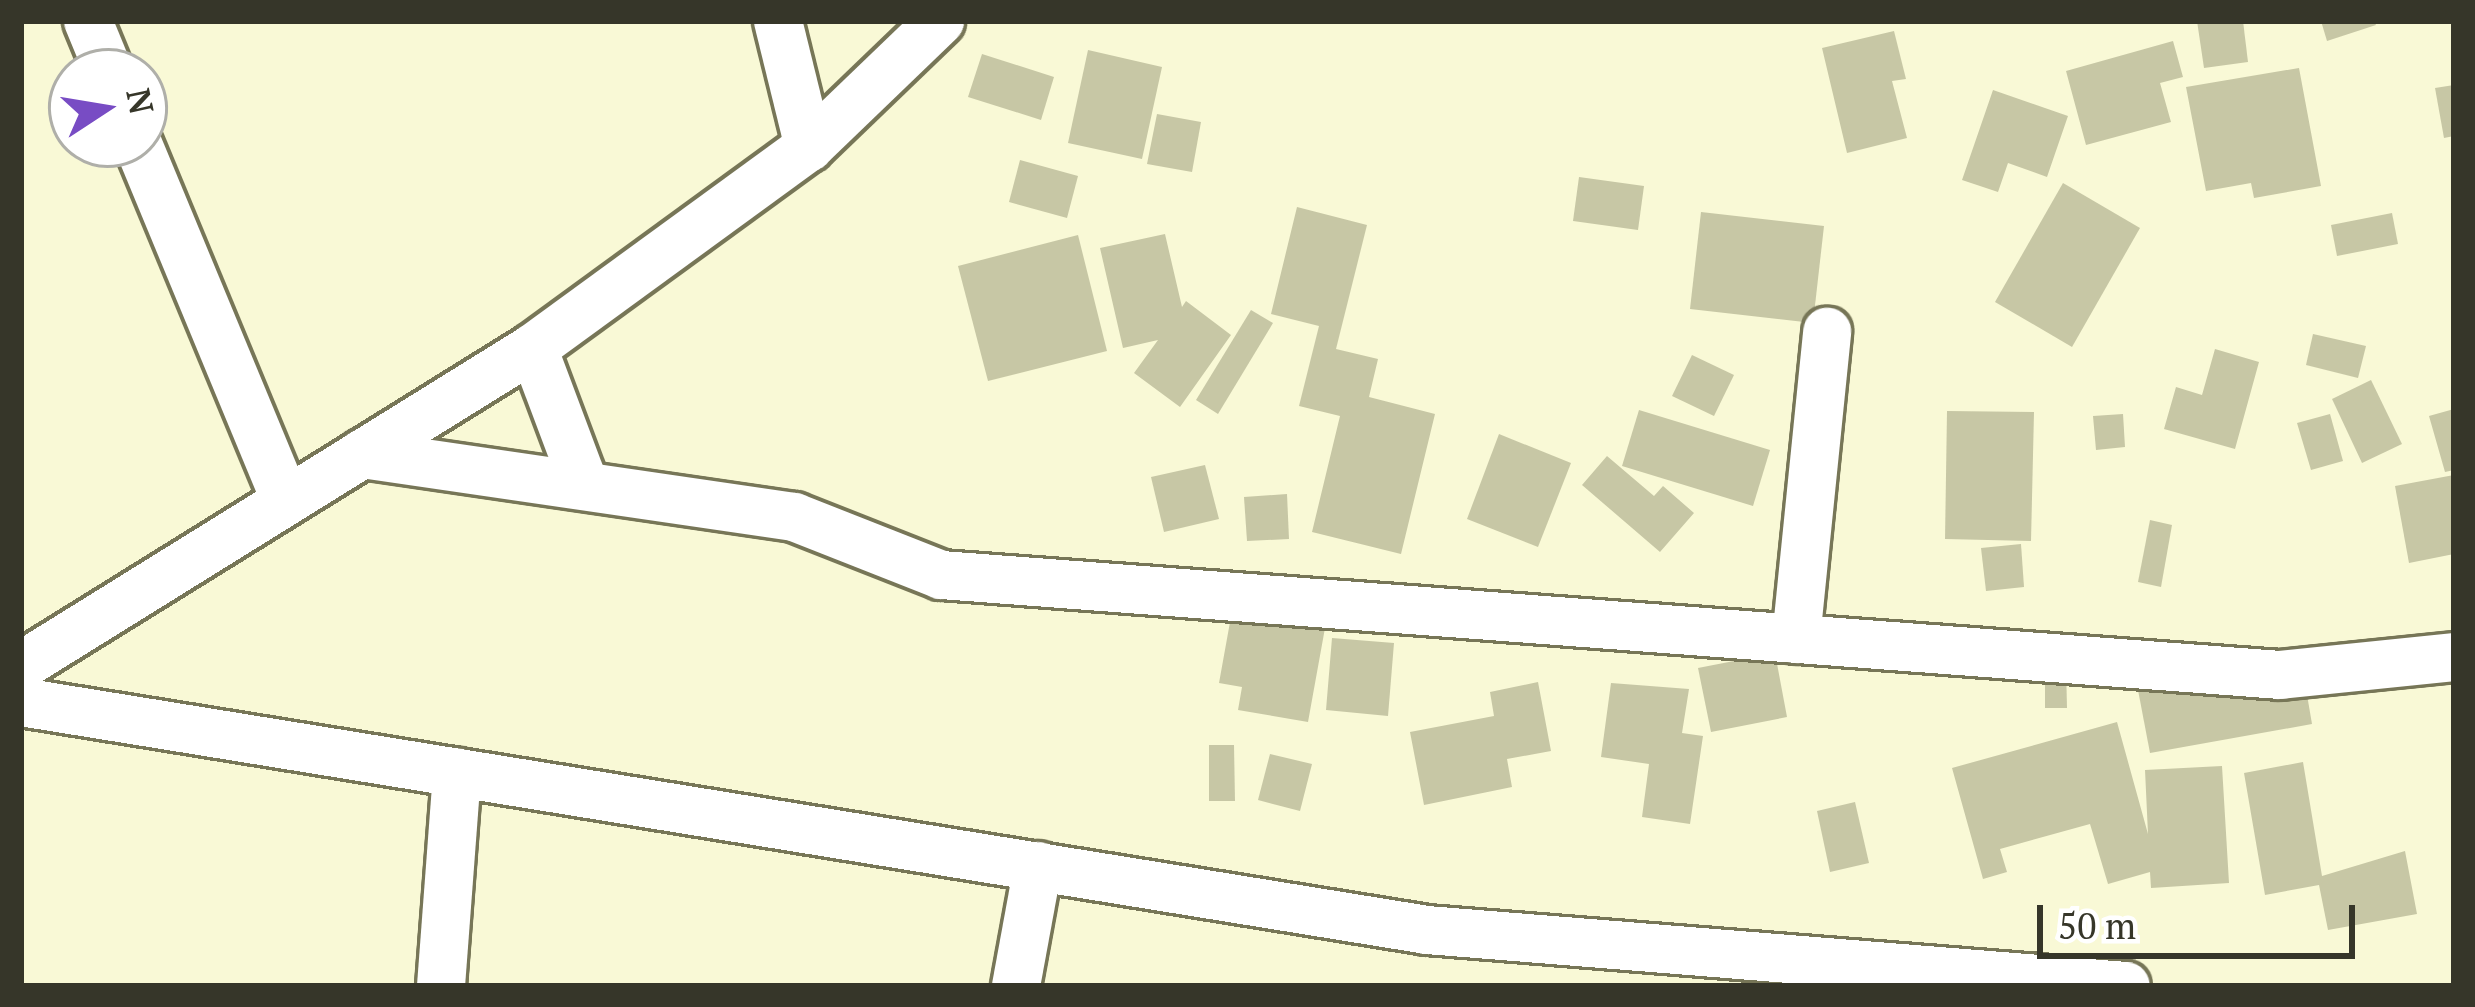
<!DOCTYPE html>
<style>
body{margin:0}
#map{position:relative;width:2475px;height:1007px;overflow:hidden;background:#f9f9d6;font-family:"PT Serif",serif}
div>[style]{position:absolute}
.building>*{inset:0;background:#c7c7a5}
.roads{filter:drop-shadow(3px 0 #777657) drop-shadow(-3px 0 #777657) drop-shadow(0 3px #777657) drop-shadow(0 -3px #777657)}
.minor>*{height:48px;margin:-24px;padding:0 24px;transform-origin:24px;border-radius:24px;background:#fff}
span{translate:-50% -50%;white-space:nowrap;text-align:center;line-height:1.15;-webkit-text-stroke:9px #fff;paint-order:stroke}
.frame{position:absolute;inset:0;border:24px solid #363629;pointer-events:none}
.north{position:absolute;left:48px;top:48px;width:120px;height:120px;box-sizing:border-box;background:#fff;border:3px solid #afafa9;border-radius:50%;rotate:78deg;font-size:33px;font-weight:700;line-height:48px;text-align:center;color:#363629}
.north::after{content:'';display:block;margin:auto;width:42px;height:54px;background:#784cc4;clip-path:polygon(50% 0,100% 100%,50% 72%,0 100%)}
.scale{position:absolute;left:2037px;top:905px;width:318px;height:54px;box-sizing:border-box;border:6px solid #363629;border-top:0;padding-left:15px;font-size:36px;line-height:42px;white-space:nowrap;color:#363629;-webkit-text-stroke:9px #fff;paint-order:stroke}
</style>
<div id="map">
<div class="building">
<i style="clip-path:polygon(2197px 21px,2243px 21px,2248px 62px,2204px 68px)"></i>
<i style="clip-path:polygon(2321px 21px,2374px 21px,2376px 25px,2327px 41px)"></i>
<i style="clip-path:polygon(1894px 31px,1906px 79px,1892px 81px,1907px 138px,1847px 153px,1822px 48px)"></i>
<i style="clip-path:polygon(2173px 41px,2183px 77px,2160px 83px,2171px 122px,2086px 145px,2066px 71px)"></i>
<i style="clip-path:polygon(1088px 50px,1162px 67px,1142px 159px,1068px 143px)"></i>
<i style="clip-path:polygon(982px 54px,1054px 77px,1041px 120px,968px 97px)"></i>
<i style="clip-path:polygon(2299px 68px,2321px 186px,2254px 198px,2251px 183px,2206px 191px,2186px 87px)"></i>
<i style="clip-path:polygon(2454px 85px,2454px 136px,2444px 138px,2435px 88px)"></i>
<i style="clip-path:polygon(1993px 90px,2068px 116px,2047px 177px,2008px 163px,1998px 192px,1962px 180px)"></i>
<i style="clip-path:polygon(1157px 114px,1201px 122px,1192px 172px,1147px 164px)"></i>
<i style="clip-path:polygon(1020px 160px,1078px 176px,1067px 218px,1009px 202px)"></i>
<i style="clip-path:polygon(1579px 177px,1644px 186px,1638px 230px,1573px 221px)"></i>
<i style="clip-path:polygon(2063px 183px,2140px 228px,2072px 347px,1995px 302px)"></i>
<i style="clip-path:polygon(1297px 207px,1367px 225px,1336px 349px,1378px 359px,1369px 397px,1435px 414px,1401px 554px,1312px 532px,1340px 416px,1299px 406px,1319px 326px,1271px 314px)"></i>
<i style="clip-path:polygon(1701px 212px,1824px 226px,1813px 323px,1690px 309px)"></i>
<i style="clip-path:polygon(2392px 213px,2398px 244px,2337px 256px,2331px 225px)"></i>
<i style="clip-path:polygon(1165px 234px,1182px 307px,1186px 301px,1231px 335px,1180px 407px,1134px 373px,1158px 340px,1123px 348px,1100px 248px)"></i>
<i style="clip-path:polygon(1078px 235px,1107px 351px,988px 381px,958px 266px)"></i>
<i style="clip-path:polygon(1251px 310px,1273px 323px,1218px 414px,1196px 400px)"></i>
<i style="clip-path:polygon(2313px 334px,2366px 346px,2358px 378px,2306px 365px)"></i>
<i style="clip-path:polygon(2215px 349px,2259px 362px,2235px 449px,2164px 429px,2176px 387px,2202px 395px)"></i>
<i style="clip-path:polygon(1692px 355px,1734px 375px,1714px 416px,1672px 396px)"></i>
<i style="clip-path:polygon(2371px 380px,2402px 444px,2362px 463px,2332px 399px)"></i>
<i style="clip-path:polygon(2454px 409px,2454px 470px,2445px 472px,2429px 416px)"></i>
<i style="clip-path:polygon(1639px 410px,1770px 450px,1753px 506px,1622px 466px)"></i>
<i style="clip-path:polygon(1947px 411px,2034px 412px,2031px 541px,1945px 539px)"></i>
<i style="clip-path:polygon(2123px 414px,2125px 447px,2096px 450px,2093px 416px)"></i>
<i style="clip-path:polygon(2330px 414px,2343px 461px,2311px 470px,2297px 423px)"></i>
<i style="clip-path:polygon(1499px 434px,1571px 463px,1538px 547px,1467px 519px)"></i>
<i style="clip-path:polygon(1607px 456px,1654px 496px,1663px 486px,1694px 513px,1660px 552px,1582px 485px)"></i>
<i style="clip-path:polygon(1205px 465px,1219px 519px,1164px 532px,1151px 477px)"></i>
<i style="clip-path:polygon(2454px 475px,2454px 554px,2409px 563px,2395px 486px)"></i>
<i style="clip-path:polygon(1287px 494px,1289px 539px,1247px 541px,1244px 497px)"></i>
<i style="clip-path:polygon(2150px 520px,2172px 525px,2161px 587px,2138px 582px)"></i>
<i style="clip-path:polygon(2021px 544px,2024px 587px,1986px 591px,1981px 548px)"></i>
<i style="clip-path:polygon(1232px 611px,1325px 628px,1308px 722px,1238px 710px,1242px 687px,1219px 683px)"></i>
<i style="clip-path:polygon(1332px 638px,1394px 643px,1388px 716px,1326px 710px)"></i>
<i style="clip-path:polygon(1775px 653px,1787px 717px,1711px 732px,1698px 668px)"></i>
<i style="clip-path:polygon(2301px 660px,2312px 724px,2150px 753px,2138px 690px)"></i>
<i style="clip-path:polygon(2045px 666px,2066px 666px,2067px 708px,2045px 708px)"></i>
<i style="clip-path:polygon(1538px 682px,1551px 751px,1507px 759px,1512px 787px,1424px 805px,1410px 732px,1494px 716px,1490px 692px)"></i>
<i style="clip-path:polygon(1611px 683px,1689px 689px,1682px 733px,1703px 736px,1690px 824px,1642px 817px,1649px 764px,1601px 757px)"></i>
<i style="clip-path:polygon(2117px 722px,2148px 834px,2145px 770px,2222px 766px,2229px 883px,2151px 888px,2150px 872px,2108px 884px,2090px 824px,2000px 849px,2007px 872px,1983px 879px,1952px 768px)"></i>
<i style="clip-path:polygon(1209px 745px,1234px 745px,1235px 801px,1209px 801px)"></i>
<i style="clip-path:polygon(1270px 754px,1312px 764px,1300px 811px,1258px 800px)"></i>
<i style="clip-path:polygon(2303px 762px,2322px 876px,2405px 851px,2417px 914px,2328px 930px,2319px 885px,2265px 895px,2244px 773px)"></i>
<i style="clip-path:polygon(1855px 802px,1869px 863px,1830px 872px,1817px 811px)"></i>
</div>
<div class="roads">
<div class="minor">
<i style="left:88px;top:21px;width:55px;rotate:67.6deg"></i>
<i style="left:778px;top:21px;width:130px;rotate:76.2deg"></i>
<i style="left:138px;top:144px;width:386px;rotate:67.5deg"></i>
<i style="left:533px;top:348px;width:142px;rotate:69.4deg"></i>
<i style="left:362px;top:454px;width:437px;rotate:8.3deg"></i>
<i style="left:794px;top:517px;width:158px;rotate:21.5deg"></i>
<i style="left:941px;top:575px;width:1343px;rotate:4.27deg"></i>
<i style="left:2280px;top:675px;width:175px;rotate:-5.9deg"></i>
<i style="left:1796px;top:639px;width:309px;rotate:-84.2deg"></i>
<i style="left:21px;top:666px;width:603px;rotate:-31.84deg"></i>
<i style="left:533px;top:348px;width:341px;rotate:-36.1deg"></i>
<i style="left:809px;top:147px;width:182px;rotate:-43.9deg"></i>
<i style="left:21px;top:702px;width:1424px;rotate:9.21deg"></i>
<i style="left:1427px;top:930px;width:701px;rotate:4.58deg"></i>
<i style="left:441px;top:986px;width:214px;rotate:-85.7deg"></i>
<i style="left:1016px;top:986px;width:122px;rotate:-79.6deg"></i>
</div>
</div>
<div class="frame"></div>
<div class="north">N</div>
<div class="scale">50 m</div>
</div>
